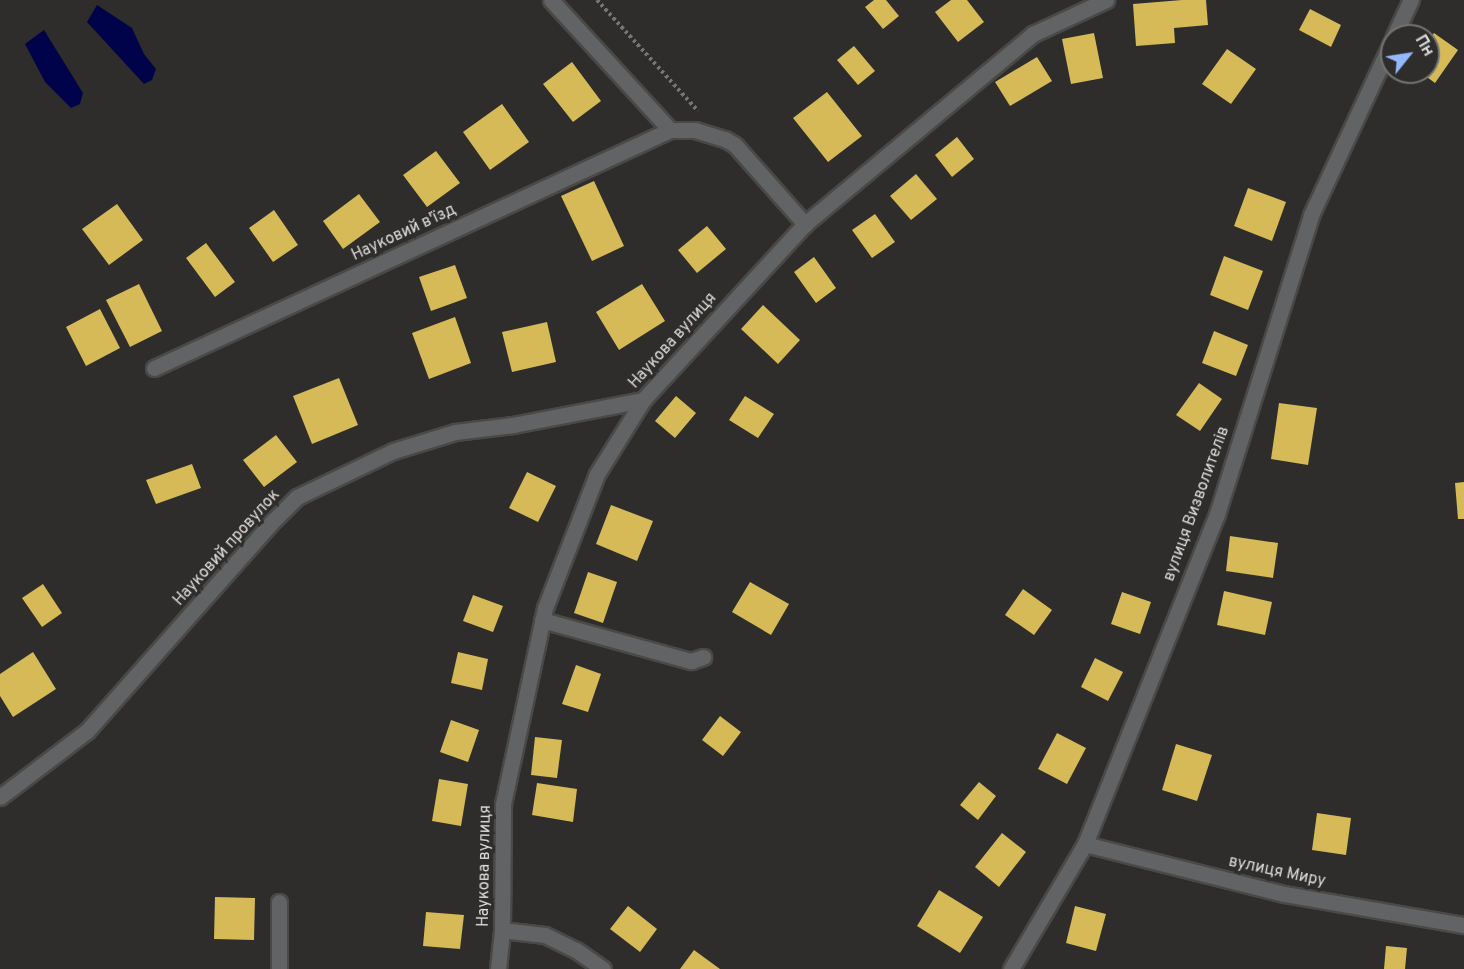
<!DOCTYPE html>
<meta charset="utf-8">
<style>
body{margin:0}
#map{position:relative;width:1464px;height:969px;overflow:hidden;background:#2e2d2b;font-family:Overpass,sans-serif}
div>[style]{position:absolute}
.water>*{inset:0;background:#000349}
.building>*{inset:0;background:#d5ba57}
.path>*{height:4px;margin-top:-2px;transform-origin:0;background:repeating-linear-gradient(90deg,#767574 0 3px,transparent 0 6px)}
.roads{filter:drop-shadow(2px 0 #4a4947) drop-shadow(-2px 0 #4a4947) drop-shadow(0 2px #4a4947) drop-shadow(0 -2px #4a4947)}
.minor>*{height:15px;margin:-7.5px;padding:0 7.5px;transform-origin:7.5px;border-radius:7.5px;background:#626364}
span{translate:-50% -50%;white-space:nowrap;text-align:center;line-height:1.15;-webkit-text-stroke:6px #2e2d2b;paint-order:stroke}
.street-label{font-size:16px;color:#dddcdb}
.north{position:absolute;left:1380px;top:24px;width:60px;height:60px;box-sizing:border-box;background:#2e2d2b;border:2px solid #747371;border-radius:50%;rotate:60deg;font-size:16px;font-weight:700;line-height:24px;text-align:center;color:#dddcdb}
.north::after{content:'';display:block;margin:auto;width:21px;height:27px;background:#94b7fd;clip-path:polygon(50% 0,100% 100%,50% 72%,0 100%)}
</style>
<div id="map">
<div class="water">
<i style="clip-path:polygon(97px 5px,132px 28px,144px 54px,156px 69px,152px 80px,144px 84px,87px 22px)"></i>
<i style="clip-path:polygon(44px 30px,83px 93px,80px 104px,71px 108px,45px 82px,25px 44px)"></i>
</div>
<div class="building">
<i style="clip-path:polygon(874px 0,886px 0,899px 16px,883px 29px,865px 7px)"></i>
<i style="clip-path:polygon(951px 0,967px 0,984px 22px,958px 42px,935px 12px)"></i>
<i style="clip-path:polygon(1182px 0,1206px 0,1208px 25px,1174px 28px,1175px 43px,1136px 46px,1133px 4px)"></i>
<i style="clip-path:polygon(1310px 9px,1341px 25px,1331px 47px,1299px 30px)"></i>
<i style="clip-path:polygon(1094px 33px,1103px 78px,1071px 84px,1062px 39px)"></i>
<i style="clip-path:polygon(1434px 33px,1458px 50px,1435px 83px,1420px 72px,1428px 72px,1428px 41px)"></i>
<i style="clip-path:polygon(854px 46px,875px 71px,858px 85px,837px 60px)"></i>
<i style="clip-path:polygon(1227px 49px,1256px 69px,1231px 104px,1202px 84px)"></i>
<i style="clip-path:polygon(1037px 57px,1052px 81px,1010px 106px,995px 82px)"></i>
<i style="clip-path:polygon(572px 62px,601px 101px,573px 122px,543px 84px)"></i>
<i style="clip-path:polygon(827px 92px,862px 136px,828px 162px,793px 118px)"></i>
<i style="clip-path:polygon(502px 104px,529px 142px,490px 170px,463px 132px)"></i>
<i style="clip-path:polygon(957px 137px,974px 159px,952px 177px,935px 155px)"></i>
<i style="clip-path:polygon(436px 151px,460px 183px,427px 207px,403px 175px)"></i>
<i style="clip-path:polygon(916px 174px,937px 199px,911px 220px,890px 196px)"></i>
<i style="clip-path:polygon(594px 181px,624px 246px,592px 261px,561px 196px)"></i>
<i style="clip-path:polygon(1248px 188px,1286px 202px,1272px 241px,1234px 226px)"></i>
<i style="clip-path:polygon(359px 194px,380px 222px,343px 249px,323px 221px)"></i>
<i style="clip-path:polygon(117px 204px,143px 240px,109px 265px,82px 229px)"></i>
<i style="clip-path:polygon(274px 210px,298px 245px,273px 262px,249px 228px)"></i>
<i style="clip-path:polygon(875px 214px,895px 242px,872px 258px,852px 230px)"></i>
<i style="clip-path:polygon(707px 226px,726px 249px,697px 273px,678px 250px)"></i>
<i style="clip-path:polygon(206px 243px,235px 282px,215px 297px,186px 258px)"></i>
<i style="clip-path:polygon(1224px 256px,1263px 271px,1248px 310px,1210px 295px)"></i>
<i style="clip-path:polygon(814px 257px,836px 288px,816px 303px,794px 272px)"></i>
<i style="clip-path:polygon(455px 265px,467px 298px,431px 311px,419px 277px)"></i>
<i style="clip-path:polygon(139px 284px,162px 331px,130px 347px,106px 300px)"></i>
<i style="clip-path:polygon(642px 284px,665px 321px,619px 350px,596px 312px)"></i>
<i style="clip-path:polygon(763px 305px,800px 340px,778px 364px,741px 329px)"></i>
<i style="clip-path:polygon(100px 309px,120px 348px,86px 366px,66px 327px)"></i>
<i style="clip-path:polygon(455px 317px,471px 363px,429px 379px,412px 333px)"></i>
<i style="clip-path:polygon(547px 322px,556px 362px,512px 372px,502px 332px)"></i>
<i style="clip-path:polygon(1214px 331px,1248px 345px,1236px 376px,1202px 363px)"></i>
<i style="clip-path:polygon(339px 378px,358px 425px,312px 444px,293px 396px)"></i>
<i style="clip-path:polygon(1199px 383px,1222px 399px,1200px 431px,1176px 415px)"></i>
<i style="clip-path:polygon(676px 396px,696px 413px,675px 438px,655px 421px)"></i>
<i style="clip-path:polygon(745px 396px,774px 414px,758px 438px,729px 420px)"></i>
<i style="clip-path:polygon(1279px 403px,1317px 408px,1308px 465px,1271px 459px)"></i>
<i style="clip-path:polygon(276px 435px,297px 462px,264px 487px,243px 460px)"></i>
<i style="clip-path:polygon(192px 464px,201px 488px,156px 504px,146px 480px)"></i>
<i style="clip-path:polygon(527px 472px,556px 486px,538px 522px,509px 508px)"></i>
<i style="clip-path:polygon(1464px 482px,1464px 519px,1458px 519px,1455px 483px)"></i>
<i style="clip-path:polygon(611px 505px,653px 521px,637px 561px,596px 544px)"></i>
<i style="clip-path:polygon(1230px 536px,1278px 543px,1273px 578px,1226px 571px)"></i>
<i style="clip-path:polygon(588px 572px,617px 582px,603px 623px,574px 613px)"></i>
<i style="clip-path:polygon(750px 582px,789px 604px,771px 635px,732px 612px)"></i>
<i style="clip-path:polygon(43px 584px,62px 613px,42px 627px,22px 598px)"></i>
<i style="clip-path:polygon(1023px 589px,1052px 610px,1034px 635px,1005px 615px)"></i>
<i style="clip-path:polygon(1224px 591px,1272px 602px,1265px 635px,1217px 625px)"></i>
<i style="clip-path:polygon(1122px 592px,1151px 602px,1140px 634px,1111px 624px)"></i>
<i style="clip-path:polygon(473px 595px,503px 606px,493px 632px,463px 621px)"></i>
<i style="clip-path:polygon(33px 652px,56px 689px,13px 717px,0 696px,0 674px)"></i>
<i style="clip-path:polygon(458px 652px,488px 659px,482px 690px,451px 683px)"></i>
<i style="clip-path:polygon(1095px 658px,1123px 672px,1108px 701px,1081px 687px)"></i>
<i style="clip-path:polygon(576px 665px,601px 674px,588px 712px,562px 704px)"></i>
<i style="clip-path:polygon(720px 716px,741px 732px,723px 756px,702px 740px)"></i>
<i style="clip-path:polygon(451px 720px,479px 730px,468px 762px,440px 752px)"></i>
<i style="clip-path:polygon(1057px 733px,1086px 748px,1067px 784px,1038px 769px)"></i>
<i style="clip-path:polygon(535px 737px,562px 740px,557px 778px,531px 775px)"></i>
<i style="clip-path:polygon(1176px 744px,1212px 755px,1197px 801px,1162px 790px)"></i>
<i style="clip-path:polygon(439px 779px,468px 784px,461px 826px,432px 821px)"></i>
<i style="clip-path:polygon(979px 782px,996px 796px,978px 820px,960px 805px)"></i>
<i style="clip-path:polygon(537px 783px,577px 789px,573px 822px,532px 815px)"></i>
<i style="clip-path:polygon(1317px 813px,1351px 818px,1346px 855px,1312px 850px)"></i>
<i style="clip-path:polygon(1002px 833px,1026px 852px,999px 887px,975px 867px)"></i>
<i style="clip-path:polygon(939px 890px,983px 917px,960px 953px,917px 926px)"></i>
<i style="clip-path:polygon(215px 897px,255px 898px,254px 940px,214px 939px)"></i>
<i style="clip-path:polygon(628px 906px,657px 929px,640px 952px,610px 929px)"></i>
<i style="clip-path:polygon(1075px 906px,1106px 914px,1096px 951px,1066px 943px)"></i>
<i style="clip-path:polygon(426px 912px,464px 915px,460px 949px,423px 946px)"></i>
<i style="clip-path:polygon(1386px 946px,1407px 948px,1405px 969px,1384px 969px)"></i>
<i style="clip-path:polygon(694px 950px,720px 969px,680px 969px)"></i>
</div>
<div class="path">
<i style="left:597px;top:0;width:150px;rotate:47.7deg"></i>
</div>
<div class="roads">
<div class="minor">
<i style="left:551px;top:0;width:176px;rotate:47.5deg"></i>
<i style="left:1394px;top:36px;width:40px;rotate:-65deg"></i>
<i style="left:154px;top:368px;width:568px;rotate:-24.76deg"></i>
<i style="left:670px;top:130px;width:25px"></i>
<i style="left:695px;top:130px;width:31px;rotate:17deg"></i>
<i style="left:725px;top:139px;width:12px;rotate:31deg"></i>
<i style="left:735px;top:145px;width:106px;rotate:48.5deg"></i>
<i style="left:542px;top:620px;width:155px;rotate:15.4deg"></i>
<i style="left:691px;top:661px;width:13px;rotate:-18deg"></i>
<i style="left:0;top:797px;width:109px;rotate:-37.2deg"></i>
<i style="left:87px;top:731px;width:282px;rotate:-48.5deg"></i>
<i style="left:274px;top:520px;width:33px;rotate:-45deg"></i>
<i style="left:297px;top:497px;width:106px;rotate:-25.6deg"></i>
<i style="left:393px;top:451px;width:65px;rotate:-17deg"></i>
<i style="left:455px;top:432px;width:58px;rotate:-6.9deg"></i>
<i style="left:513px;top:425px;width:132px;rotate:-10.9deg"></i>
<i style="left:1085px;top:844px;width:205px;rotate:14.1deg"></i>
<i style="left:1284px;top:894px;width:183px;rotate:9.8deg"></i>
<i style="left:502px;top:930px;width:43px;rotate:6.6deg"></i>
<i style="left:545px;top:935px;width:34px;rotate:26deg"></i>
<i style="left:576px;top:950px;width:33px;rotate:35deg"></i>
<i style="left:279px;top:969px;width:67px;rotate:-90deg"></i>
<i style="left:498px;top:969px;width:39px;rotate:-84deg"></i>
<i style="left:502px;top:930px;width:126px;rotate:-89.5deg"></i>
<i style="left:503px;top:804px;width:200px;rotate:-77.9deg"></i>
<i style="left:545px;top:608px;width:144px;rotate:-68.8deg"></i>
<i style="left:597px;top:474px;width:87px;rotate:-58.1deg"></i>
<i style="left:643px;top:400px;width:239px;rotate:-47.4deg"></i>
<i style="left:805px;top:224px;width:297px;rotate:-39.8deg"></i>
<i style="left:1033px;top:34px;width:81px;rotate:-25deg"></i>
<i style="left:1011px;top:969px;width:145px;rotate:-59.4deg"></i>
<i style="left:1085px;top:844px;width:355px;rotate:-68.2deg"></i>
<i style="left:1217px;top:514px;width:313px;rotate:-72.5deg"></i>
<i style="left:1311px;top:215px;width:192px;rotate:-65deg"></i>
</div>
</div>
<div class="street-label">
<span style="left:404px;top:233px;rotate:-25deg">Науковий в'їзд</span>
<span style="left:673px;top:341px;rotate:-48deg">Наукова вулиця</span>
<span style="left:1197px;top:504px;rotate:-70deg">вулиця Визволителів</span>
<span style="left:227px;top:548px;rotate:-48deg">Науковий провулок</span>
<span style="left:485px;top:866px;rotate:-89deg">Наукова вулиця</span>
<span style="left:1277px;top:872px;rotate:12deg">вулиця Миру</span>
</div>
<div class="north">Пн</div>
</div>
